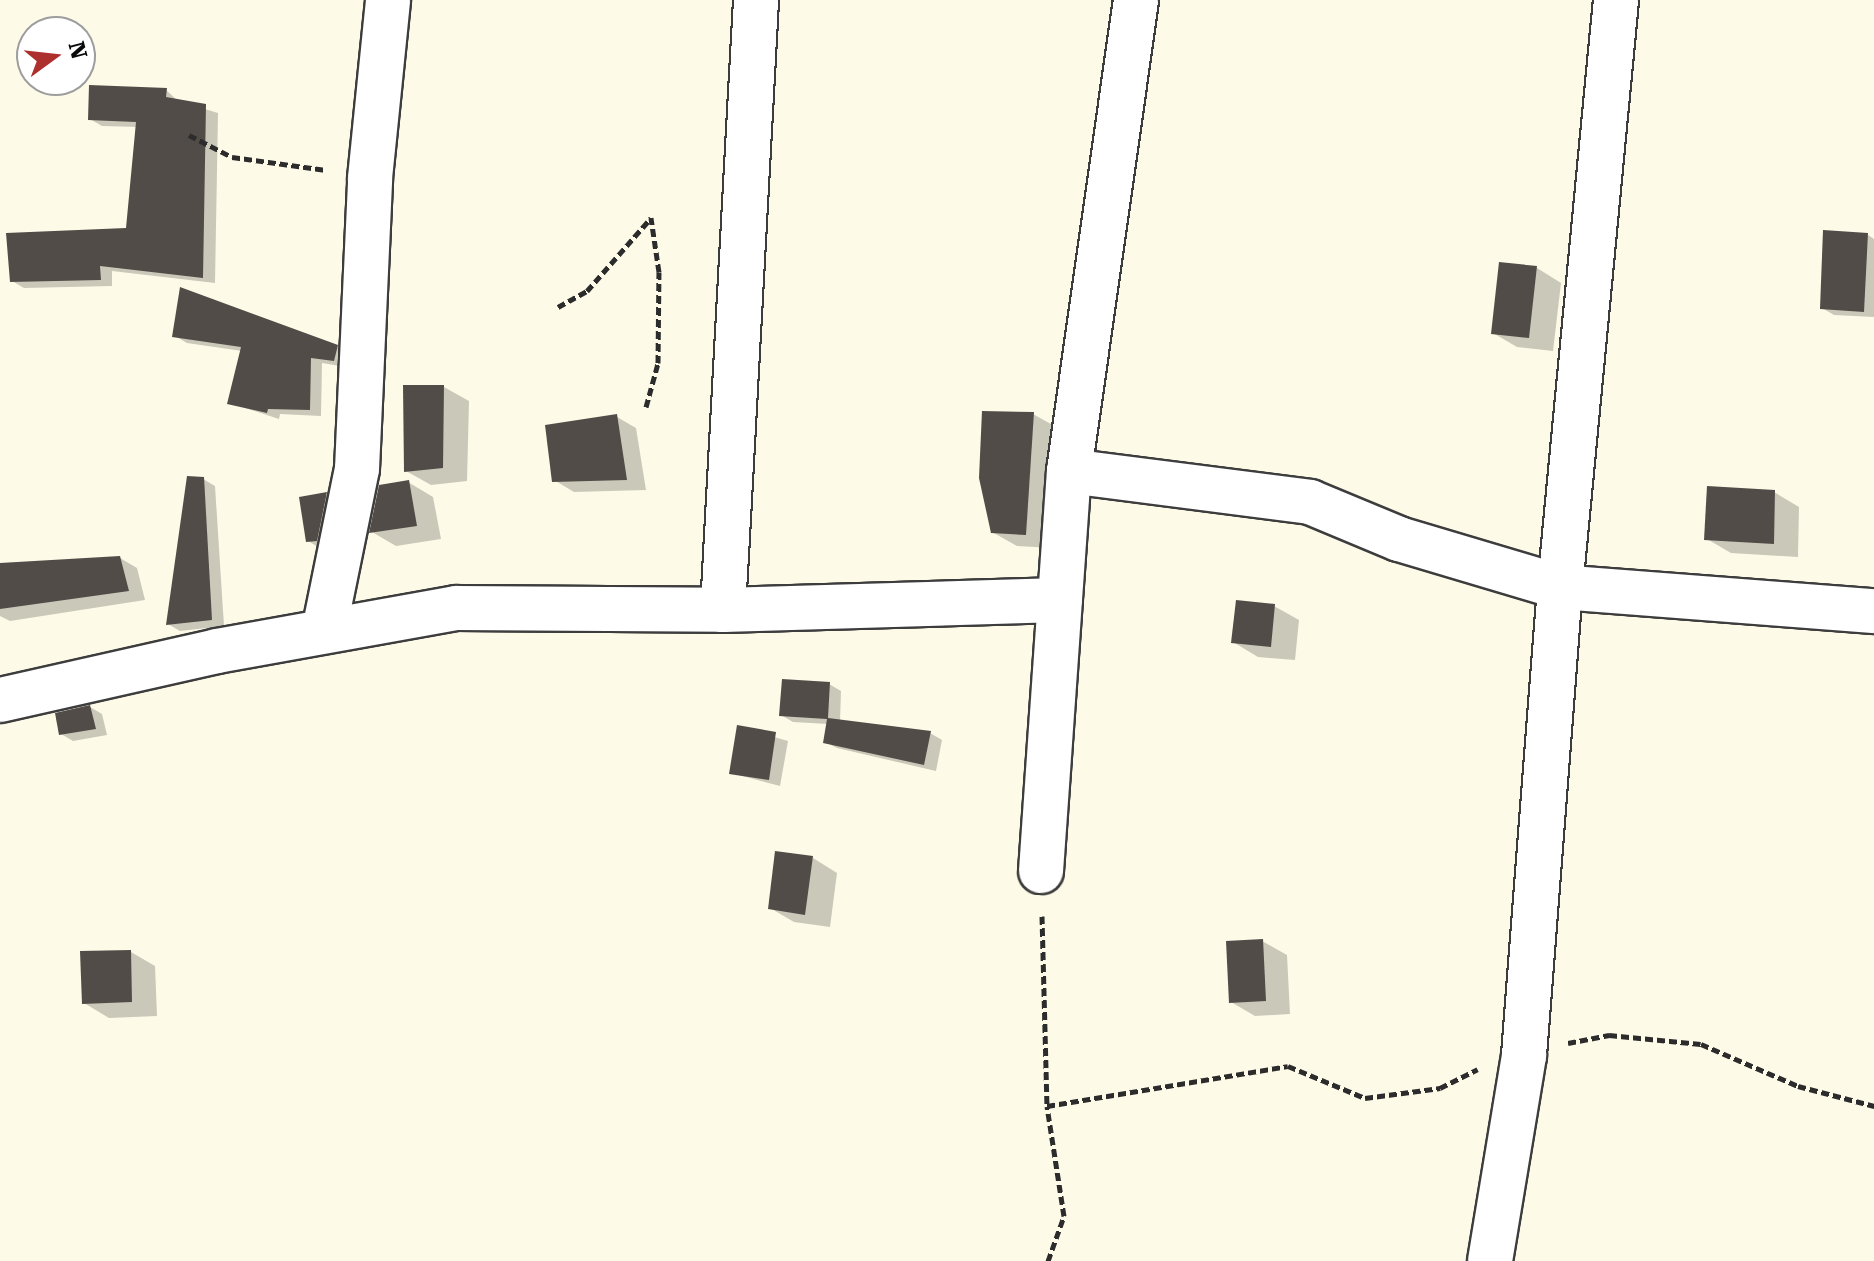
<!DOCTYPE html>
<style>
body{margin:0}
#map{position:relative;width:1874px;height:1261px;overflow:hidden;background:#fdfae8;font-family:"Roboto Serif",serif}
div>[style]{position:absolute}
.shadow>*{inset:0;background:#0003}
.building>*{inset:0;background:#514c47}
.path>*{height:5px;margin-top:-2.5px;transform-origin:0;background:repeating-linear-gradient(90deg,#2c2c2c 0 8px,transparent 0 12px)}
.roads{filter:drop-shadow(2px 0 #3d3d3d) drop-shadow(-2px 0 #3d3d3d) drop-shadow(0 2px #3d3d3d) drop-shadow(0 -2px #3d3d3d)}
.minor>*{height:44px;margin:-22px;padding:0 22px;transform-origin:22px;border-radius:22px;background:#fff}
span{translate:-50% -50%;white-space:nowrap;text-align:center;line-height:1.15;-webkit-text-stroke:8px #fff;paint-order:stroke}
.north{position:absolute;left:16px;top:16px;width:80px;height:80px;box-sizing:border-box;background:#fff;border:2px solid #9d9d9d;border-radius:50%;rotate:75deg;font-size:22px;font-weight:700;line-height:32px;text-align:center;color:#0a0a0a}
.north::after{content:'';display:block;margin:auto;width:28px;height:36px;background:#ad302e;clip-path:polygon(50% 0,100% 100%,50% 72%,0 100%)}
</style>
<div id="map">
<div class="shadow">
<i style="clip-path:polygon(166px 90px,178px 101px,218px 113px,215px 283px,112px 271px,112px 286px,24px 288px,12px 281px,128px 230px,138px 127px,102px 126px,90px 119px)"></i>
<i style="clip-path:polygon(1868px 235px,1874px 239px,1874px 317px,1834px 315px,1822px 308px)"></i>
<i style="clip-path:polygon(1501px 264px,1537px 268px,1561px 283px,1553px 351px,1517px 347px,1493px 333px)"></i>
<i style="clip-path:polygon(175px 336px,337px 347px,349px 354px,346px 367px,322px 363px,321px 416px,280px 414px,279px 419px,230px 403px,242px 351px,187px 343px)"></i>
<i style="clip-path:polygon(444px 387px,469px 401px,467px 481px,431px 485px,406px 471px)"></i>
<i style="clip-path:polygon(1033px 414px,1058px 428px,1051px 548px,1017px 546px,992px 532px)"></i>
<i style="clip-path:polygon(617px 417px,636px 428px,646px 490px,574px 492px,554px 480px)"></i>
<i style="clip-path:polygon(203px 479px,215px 486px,224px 626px,180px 631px,168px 624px)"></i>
<i style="clip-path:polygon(408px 482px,433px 497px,441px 539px,396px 546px,372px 532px)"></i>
<i style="clip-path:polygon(1774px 492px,1799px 507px,1798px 557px,1731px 553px,1707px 539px)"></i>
<i style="clip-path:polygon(326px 495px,338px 501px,320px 548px,308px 541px)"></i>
<i style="clip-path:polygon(120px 558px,137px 568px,145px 600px,10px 621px,0 616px,0 565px)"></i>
<i style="clip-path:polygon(1274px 606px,1299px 620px,1295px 660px,1258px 657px,1233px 642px)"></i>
<i style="clip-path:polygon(829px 684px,841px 691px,840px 722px,930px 733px,942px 740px,936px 771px,837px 748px,825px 742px,828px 724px,793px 722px,781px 715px)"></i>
<i style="clip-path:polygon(90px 707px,102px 714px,107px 735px,73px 741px,61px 734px)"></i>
<i style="clip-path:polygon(739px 727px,788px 741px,780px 786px,731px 773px)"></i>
<i style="clip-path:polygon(813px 858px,837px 873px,830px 927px,794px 922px,770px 908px)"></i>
<i style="clip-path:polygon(1262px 941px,1287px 955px,1290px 1014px,1255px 1016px,1231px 1002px)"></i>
<i style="clip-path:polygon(131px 952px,155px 966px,157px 1016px,109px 1018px,84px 1003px)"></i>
</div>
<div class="building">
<i style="clip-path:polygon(89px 85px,167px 88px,166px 97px,206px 104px,203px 278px,100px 266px,101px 280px,10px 282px,6px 233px,126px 228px,136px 122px,88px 120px)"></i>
<i style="clip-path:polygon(1823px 230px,1868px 233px,1864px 312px,1820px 309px)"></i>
<i style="clip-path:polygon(1499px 262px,1537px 266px,1529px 338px,1491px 334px)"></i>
<i style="clip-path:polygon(180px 287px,338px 345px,334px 361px,311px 358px,310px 410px,268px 409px,267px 413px,227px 404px,241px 347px,172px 337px)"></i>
<i style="clip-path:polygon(403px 385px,444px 385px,443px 468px,404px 472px)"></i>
<i style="clip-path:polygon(982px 411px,1034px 412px,1026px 535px,991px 533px,979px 478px)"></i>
<i style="clip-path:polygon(617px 414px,627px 480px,552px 482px,545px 425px)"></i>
<i style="clip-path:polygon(187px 476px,204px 477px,212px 620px,166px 625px)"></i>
<i style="clip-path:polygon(409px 480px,417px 526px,369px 533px,379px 485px)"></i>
<i style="clip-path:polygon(1707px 486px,1775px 490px,1774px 544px,1704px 540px)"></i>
<i style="clip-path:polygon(327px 492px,317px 541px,306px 542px,299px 497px)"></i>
<i style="clip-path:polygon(120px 556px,129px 591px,0 609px,0 563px)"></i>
<i style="clip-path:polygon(1236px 600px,1275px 604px,1271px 647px,1231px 643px)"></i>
<i style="clip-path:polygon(782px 679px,830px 682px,828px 718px,931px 731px,924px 765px,823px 743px,827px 719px,779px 716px)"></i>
<i style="clip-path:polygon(90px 705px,96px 729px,59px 735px,55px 713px)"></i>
<i style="clip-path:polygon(737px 725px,776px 732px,769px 780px,729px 774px)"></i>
<i style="clip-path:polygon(775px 851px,813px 856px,805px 915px,768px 909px)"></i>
<i style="clip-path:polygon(1263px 939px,1266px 1001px,1229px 1003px,1226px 941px)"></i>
<i style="clip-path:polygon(131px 950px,132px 1002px,82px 1004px,80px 951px)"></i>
</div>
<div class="path">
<i style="left:189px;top:135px;width:48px;rotate:27.1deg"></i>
<i style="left:232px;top:157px;width:95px;rotate:7.9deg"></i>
<i style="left:558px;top:307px;width:33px;rotate:-29deg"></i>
<i style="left:587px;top:291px;width:97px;rotate:-48.8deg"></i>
<i style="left:646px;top:407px;width:46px;rotate:-74.7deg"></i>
<i style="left:658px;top:363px;width:91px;rotate:-89.4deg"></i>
<i style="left:659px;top:272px;width:55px;rotate:-98.4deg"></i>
<i style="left:1042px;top:916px;width:189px;rotate:88.5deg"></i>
<i style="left:1568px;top:1043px;width:42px;rotate:-11deg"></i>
<i style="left:1609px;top:1035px;width:92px;rotate:5.6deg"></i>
<i style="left:1701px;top:1044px;width:106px;rotate:23.4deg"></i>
<i style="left:1798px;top:1086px;width:79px;rotate:14.7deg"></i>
<i style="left:1048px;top:1261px;width:48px;rotate:-70.4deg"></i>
<i style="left:1064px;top:1216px;width:111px;rotate:-98.8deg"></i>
<i style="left:1047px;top:1106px;width:244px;rotate:-9.4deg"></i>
<i style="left:1288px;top:1066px;width:83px;rotate:22.6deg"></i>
<i style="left:1365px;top:1098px;width:76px;rotate:-7.6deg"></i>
<i style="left:1440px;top:1088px;width:42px;rotate:-26.6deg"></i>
</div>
<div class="roads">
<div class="minor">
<i style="left:1069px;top:471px;width:243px;rotate:7.3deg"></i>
<i style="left:1310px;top:502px;width:96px;rotate:22.6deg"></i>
<i style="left:1399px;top:539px;width:168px;rotate:16.6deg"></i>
<i style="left:1560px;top:587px;width:315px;rotate:4.4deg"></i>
<i style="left:723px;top:610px;width:611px;rotate:-86.9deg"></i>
<i style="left:324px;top:631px;width:165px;rotate:-78.5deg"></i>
<i style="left:357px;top:469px;width:291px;rotate:-87.4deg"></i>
<i style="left:370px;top:178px;width:179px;rotate:-84.2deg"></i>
<i style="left:0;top:700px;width:222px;rotate:-12.7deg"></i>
<i style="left:217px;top:651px;width:243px;rotate:-10.2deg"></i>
<i style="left:456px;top:608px;width:267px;rotate:0.4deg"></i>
<i style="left:723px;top:610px;width:337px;rotate:-1.7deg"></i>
<i style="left:1041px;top:871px;width:401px;rotate:-86deg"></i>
<i style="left:1069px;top:471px;width:476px;rotate:-81.9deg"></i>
<i style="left:1490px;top:1261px;width:209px;rotate:-80.6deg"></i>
<i style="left:1524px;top:1055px;width:469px;rotate:-85.6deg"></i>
<i style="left:1560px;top:587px;width:590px;rotate:-84.55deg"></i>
</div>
</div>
<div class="north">N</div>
</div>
